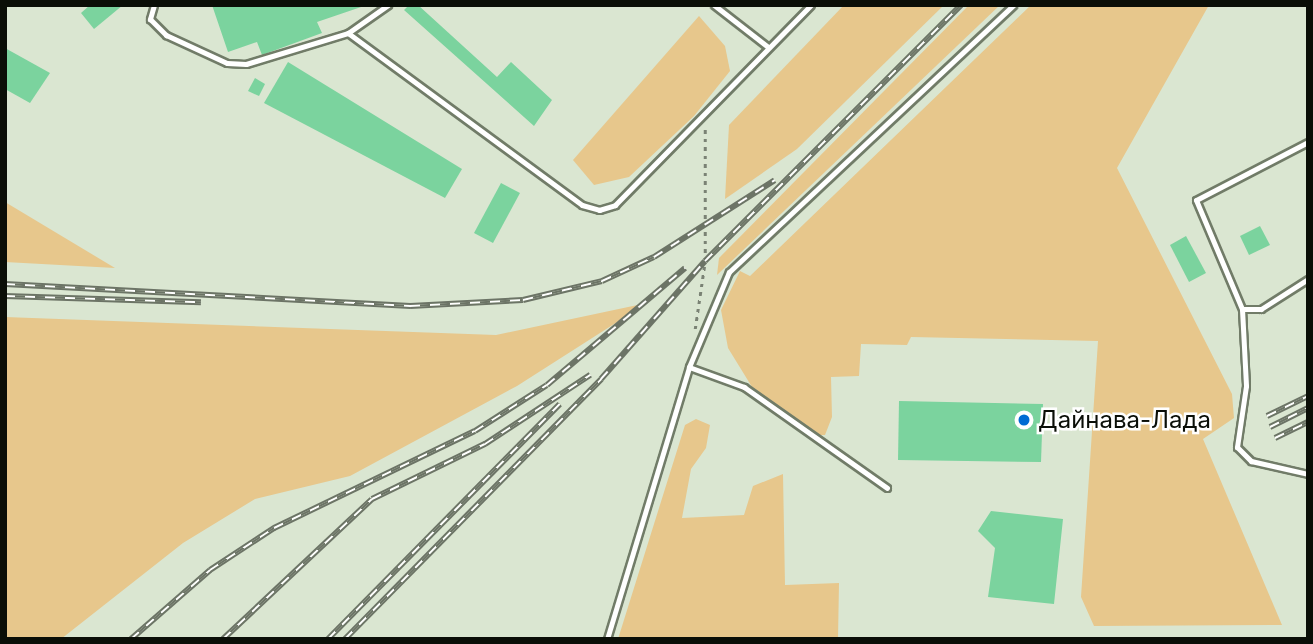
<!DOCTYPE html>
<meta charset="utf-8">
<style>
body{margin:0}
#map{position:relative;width:1313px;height:644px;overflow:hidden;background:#dae6d1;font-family:Inter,sans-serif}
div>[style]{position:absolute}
.green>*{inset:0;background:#e7c78c}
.building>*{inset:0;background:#7bd39e}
.path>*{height:2.5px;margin-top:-1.25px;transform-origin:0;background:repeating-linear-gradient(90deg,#7a8274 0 3.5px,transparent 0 8.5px)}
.roads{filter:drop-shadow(2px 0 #717c68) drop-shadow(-2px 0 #717c68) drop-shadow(0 2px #717c68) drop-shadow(0 -2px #717c68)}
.service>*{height:5px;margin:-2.5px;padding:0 2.5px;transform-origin:2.5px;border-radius:2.5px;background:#fff}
.rail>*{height:6px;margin-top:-3px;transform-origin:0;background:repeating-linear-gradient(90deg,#fff 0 10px,#6c7466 0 20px);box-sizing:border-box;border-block:2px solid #6c7466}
.dots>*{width:19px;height:19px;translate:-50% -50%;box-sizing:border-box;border:4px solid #fff;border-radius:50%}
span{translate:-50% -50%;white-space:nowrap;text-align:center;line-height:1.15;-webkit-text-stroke:5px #fff;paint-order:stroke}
.poi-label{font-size:24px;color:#0a0e07}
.left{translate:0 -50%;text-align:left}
.frame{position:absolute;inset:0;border:7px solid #0a0e07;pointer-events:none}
</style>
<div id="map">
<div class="green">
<i style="clip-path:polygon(844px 5px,944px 5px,797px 149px,725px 199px,729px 125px)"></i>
<i style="clip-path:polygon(969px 5px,1000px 5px,717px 275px,719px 258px)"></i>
<i style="clip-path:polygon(1031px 5px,1209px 5px,1117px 168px,1232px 394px,1234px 418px,1203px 439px,1282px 625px,1094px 626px,1081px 597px,1098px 341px,911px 337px,907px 345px,861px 344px,859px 376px,831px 377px,832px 417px,825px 435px,818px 435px,752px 387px,728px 348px,721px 310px,740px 271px,750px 276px)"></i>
<i style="clip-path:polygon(699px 16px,725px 46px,730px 71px,694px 116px,629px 177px,594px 185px,573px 160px)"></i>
<i style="clip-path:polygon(5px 202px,115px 268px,5px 262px)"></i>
<i style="clip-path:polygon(647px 303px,517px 386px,350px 476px,255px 499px,183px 543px,61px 639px,5px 639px,5px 317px,496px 335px)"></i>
<i style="clip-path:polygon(696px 419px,710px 425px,706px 448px,691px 469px,682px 518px,744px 515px,753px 486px,783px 474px,785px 585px,839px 583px,838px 639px,618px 639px,685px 425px)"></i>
</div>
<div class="building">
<i style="clip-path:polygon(90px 5px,123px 5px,94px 29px,81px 13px)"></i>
<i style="clip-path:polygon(212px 5px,364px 5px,364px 6px,317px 22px,322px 33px,262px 55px,257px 42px,228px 52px)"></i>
<i style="clip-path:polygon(409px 5px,418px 5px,497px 77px,511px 62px,552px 100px,534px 126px,404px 10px)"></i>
<i style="clip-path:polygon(5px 48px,50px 73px,30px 103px,5px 89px)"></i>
<i style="clip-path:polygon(288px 62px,462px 169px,445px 198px,264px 103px)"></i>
<i style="clip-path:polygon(255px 78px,265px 84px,259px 96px,248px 91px)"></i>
<i style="clip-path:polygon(501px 183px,520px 193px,493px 243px,474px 233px)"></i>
<i style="clip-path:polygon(1260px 226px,1270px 245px,1249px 255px,1240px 236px)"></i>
<i style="clip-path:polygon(1186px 236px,1206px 273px,1189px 282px,1170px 245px)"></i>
<i style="clip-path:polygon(899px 401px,1043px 404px,1041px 462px,898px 460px)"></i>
<i style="clip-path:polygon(991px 511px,1063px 519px,1054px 604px,988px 597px,995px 548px,978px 531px)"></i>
</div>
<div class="path">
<i style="left:695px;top:329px;width:69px;rotate:-81.6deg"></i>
<i style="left:705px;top:261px;width:135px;rotate:-90deg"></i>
</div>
<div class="roads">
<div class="service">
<i style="left:154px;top:5px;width:15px;rotate:106deg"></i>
<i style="left:150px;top:19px;width:23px;rotate:45deg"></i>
<i style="left:166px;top:35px;width:67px;rotate:24.7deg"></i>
<i style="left:227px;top:63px;width:19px;rotate:3deg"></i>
<i style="left:246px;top:64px;width:107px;rotate:-16.9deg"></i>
<i style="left:348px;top:33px;width:49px;rotate:-35deg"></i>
<i style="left:714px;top:5px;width:68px;rotate:37.9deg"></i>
<i style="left:348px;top:33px;width:290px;rotate:36.3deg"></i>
<i style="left:582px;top:205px;width:18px;rotate:16deg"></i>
<i style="left:599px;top:210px;width:17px;rotate:-17deg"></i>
<i style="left:615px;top:205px;width:280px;rotate:-45.6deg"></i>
<i style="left:1308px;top:142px;width:126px;rotate:152.6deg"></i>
<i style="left:1196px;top:200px;width:118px;rotate:67.1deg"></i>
<i style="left:1242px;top:309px;width:19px"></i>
<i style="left:1261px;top:309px;width:56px;rotate:-32.6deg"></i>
<i style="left:1242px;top:309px;width:77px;rotate:87deg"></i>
<i style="left:1246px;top:386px;width:62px;rotate:98.4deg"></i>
<i style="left:1237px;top:447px;width:20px;rotate:45deg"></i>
<i style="left:1251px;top:461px;width:58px;rotate:12.8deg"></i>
<i style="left:689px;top:367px;width:59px;rotate:20deg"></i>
<i style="left:744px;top:387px;width:175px;rotate:35.2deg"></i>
<i style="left:607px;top:639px;width:284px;rotate:-73.2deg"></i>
<i style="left:689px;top:367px;width:103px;rotate:-67.2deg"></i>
<i style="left:729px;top:272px;width:390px;rotate:-43.2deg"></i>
</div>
</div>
<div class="rail">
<i style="left:5px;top:284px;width:406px;rotate:3.1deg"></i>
<i style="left:410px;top:306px;width:113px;rotate:-3deg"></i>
<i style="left:523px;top:300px;width:81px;rotate:-13.5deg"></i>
<i style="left:602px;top:281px;width:57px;rotate:-24.8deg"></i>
<i style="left:654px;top:257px;width:143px;rotate:-32.5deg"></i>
<i style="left:5px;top:296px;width:196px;rotate:1.8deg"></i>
<i style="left:1267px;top:416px;width:46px;rotate:-26deg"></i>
<i style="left:1270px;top:427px;width:42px;rotate:-26.6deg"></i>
<i style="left:1275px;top:438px;width:37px;rotate:-26deg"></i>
<i style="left:131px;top:639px;width:105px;rotate:-41.1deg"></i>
<i style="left:210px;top:570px;width:77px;rotate:-33.3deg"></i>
<i style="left:274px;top:528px;width:223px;rotate:-25.8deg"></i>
<i style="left:475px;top:431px;width:85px;rotate:-32.6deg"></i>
<i style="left:547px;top:385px;width:181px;rotate:-40.3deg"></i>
<i style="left:223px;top:639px;width:204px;rotate:-43.2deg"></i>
<i style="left:372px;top:499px;width:126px;rotate:-26deg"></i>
<i style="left:485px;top:444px;width:126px;rotate:-33.3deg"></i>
<i style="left:328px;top:639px;width:330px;rotate:-45.4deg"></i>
<i style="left:345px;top:639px;width:365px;rotate:-45.4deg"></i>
<i style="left:601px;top:379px;width:157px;rotate:-48.6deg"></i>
<i style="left:705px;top:261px;width:362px;rotate:-45deg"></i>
</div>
<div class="dots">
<i style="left:1024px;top:420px;background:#006bd3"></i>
</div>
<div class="poi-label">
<span class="left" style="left:1038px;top:420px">Дайнава-Лада</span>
</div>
<div class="frame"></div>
</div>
